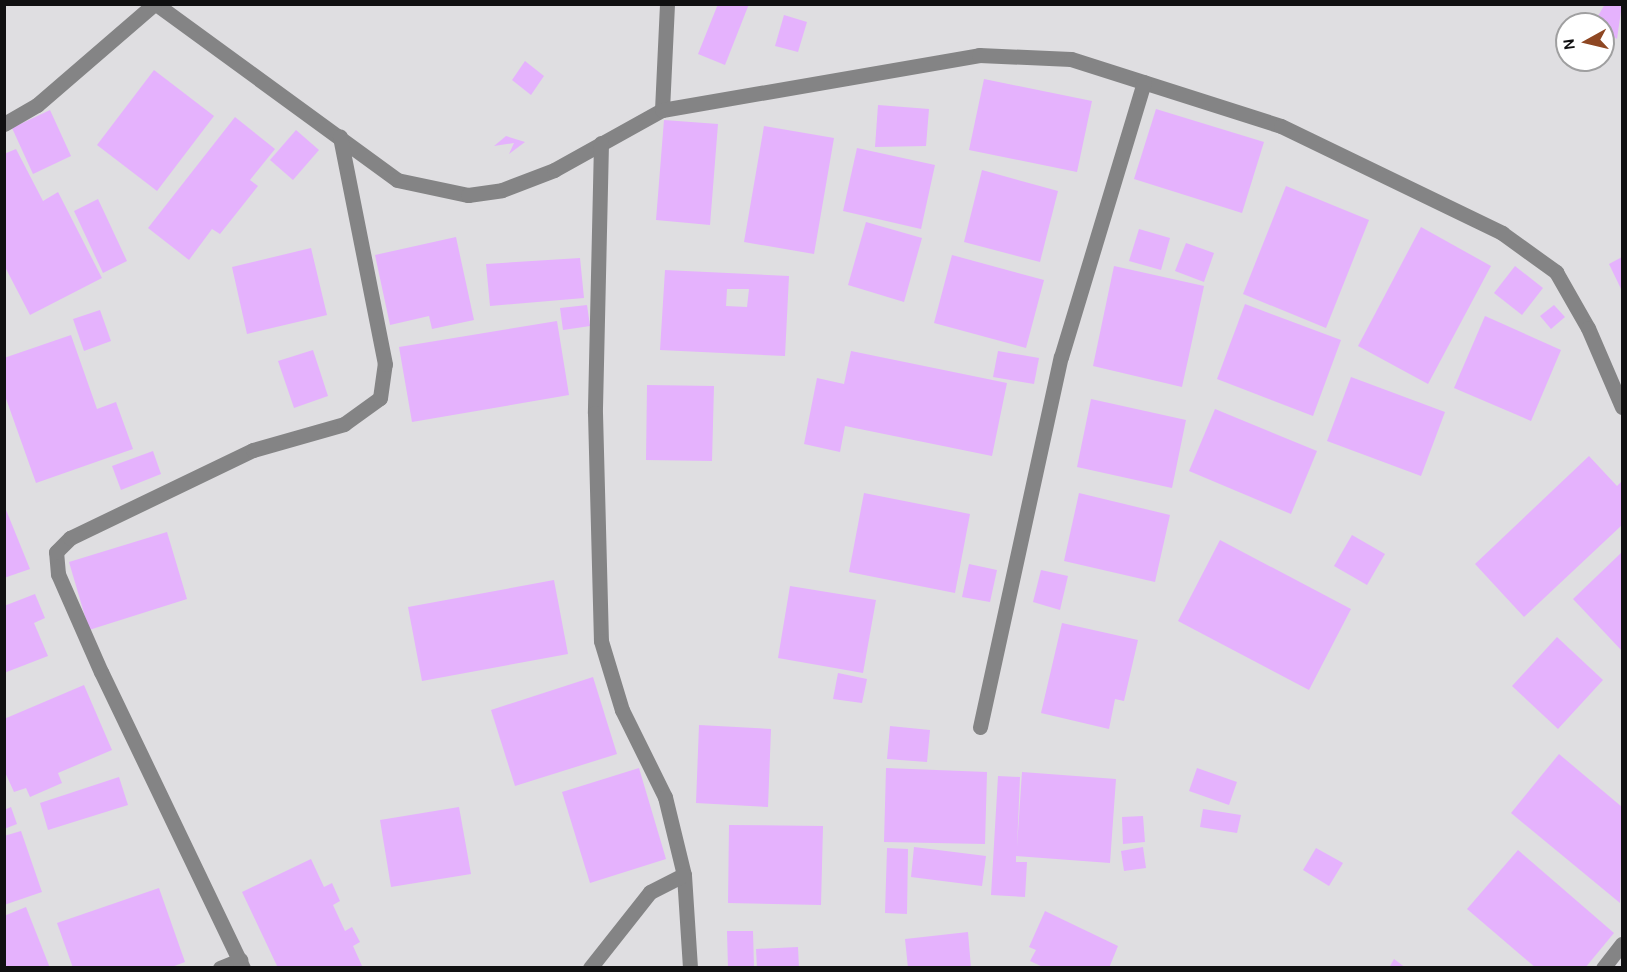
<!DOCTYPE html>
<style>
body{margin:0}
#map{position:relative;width:1627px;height:972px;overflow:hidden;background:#dfdee1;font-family:Karla,sans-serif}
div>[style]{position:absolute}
.building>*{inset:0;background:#e5b2fd}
.minor>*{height:15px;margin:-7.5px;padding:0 7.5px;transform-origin:7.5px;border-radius:7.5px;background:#848485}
span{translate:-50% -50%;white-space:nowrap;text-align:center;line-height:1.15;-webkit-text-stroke:4.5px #fff;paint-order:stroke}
.frame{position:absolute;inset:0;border:6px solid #101011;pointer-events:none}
.north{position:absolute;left:1555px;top:12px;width:60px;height:60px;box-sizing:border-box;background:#fff;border:2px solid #9f9fa0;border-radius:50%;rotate:262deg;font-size:16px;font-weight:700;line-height:24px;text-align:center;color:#101011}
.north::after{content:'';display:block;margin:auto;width:21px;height:27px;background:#8e4723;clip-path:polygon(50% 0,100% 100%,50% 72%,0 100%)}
</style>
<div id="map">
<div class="building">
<i style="clip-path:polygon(718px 4px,749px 4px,725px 65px,698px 54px)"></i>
<i style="clip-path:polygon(1605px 4px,1622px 4px,1617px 39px,1594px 23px)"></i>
<i style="clip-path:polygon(784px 15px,807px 22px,798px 52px,775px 46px)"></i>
<i style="clip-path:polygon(525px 61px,544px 76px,531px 95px,512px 80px)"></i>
<i style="clip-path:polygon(154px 70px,214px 116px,157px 191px,97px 145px)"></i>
<i style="clip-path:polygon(984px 79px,1092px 101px,1077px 172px,969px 150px)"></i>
<i style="clip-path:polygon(878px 105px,929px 109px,926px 146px,875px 147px)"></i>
<i style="clip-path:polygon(1156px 109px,1264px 142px,1242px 213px,1134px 179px)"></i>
<i style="clip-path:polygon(50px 110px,71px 156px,33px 174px,12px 128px)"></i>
<i style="clip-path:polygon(235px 117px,275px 149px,250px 180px,258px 186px,220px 234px,212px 229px,189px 260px,148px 228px)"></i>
<i style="clip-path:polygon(664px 120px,718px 124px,710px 225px,656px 220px)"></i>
<i style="clip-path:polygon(764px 126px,834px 138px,814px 254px,744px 242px)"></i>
<i style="clip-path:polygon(296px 130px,319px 150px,293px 180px,270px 160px)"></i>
<i style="clip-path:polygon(506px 136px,525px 142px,509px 154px,514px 143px,494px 146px)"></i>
<i style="clip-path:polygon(857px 148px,935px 165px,921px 229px,843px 211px)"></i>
<i style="clip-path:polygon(16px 149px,43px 201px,58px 192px,102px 278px,30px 315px,4px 265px,4px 154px)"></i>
<i style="clip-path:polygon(982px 170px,1058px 191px,1040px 262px,964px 242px)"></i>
<i style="clip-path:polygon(1286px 186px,1369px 220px,1326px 328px,1243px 294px)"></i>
<i style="clip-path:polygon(98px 199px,127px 261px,103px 273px,74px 211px)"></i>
<i style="clip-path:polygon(866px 222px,922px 238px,904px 302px,848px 285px)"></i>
<i style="clip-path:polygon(1421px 227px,1491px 266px,1428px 384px,1358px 346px)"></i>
<i style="clip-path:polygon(1139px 229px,1170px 238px,1161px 270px,1129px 261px)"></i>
<i style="clip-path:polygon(456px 237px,474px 320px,432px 329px,429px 316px,390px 325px,375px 255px)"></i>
<i style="clip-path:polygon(1186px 243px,1214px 253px,1204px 282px,1175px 271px)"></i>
<i style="clip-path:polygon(311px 248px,327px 315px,247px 334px,232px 267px)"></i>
<i style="clip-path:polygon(952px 255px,1044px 280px,1026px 348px,934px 323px)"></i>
<i style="clip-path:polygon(1622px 257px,1622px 291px,1609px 264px)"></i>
<i style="clip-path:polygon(580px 258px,584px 298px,490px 306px,486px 264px)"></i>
<i style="clip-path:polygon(1114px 266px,1204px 286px,1182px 387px,1093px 366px)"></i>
<i style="clip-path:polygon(1515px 266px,1543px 288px,1522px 315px,1494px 293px)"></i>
<i style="clip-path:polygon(evenodd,665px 270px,789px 276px,785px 356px,660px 350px,665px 270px,727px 289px,749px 289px,747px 307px,726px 306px,727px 289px)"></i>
<i style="clip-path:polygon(1245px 304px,1341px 340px,1313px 416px,1217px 379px)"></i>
<i style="clip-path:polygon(587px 305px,590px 326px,563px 330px,560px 308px)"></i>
<i style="clip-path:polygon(1554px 305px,1565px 317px,1551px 329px,1540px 316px)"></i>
<i style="clip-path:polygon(100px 310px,111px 341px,84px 351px,73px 319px)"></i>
<i style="clip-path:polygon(1485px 316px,1561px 350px,1531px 421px,1454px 388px)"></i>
<i style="clip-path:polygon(557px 321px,569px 395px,412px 422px,399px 347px)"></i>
<i style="clip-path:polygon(71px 335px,97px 409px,116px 402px,133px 449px,36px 483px,4px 393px,4px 358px)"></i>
<i style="clip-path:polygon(313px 350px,328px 396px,294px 408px,278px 361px)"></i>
<i style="clip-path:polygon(851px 351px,1007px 383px,992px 456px,845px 426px,840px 452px,804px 444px,817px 378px,844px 384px)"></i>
<i style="clip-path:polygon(998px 351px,1039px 358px,1034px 384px,993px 377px)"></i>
<i style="clip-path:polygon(1351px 377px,1445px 412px,1421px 476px,1327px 441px)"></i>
<i style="clip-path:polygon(647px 385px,714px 386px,712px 461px,646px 460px)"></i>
<i style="clip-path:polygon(1091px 399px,1186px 420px,1172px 488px,1077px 467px)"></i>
<i style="clip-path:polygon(1215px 409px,1317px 451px,1291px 514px,1189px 471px)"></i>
<i style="clip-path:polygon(153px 451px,161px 474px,121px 490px,112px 466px)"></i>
<i style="clip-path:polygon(1589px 456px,1617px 486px,1622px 481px,1622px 525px,1524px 617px,1475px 564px)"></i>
<i style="clip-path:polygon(864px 493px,970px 514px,955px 593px,849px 572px)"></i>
<i style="clip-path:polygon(1079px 493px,1170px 515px,1155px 582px,1064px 561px)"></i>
<i style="clip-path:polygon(4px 505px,30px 569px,4px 578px)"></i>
<i style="clip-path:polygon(167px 532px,187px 599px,89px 630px,69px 562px)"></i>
<i style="clip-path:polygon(1352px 535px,1385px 554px,1367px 585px,1334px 566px)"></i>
<i style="clip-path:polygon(1220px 540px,1351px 609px,1309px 690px,1178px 621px)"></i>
<i style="clip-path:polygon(1622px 552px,1622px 651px,1573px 599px)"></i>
<i style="clip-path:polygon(969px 564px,997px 570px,990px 602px,962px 597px)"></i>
<i style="clip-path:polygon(1041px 570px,1068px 576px,1060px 610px,1033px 602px)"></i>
<i style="clip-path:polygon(554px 580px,568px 654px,422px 681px,408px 607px)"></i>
<i style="clip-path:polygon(790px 586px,876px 600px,863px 673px,778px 658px)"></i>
<i style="clip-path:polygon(35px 594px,45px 618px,34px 623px,48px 656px,4px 673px,4px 606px)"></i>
<i style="clip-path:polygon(1062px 623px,1138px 640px,1124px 701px,1115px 699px,1109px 729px,1041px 713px)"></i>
<i style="clip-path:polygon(1557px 637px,1603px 680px,1558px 729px,1512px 686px)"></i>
<i style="clip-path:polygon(838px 673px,867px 679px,862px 703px,833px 699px)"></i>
<i style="clip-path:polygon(593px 677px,617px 754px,515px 786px,491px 710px)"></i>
<i style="clip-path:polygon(84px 685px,112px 750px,58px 773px,62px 783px,30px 797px,26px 788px,14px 792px,4px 770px,4px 719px)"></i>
<i style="clip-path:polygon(699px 725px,771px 729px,768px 807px,696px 803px)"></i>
<i style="clip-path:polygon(890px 726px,930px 730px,927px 762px,887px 759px)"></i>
<i style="clip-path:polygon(1559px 754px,1622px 807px,1620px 903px,1511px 813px)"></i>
<i style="clip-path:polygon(639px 768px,666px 859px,590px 883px,562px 792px)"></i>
<i style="clip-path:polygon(886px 768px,987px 772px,985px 844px,884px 842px)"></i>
<i style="clip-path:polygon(1197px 768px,1237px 782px,1229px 805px,1189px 791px)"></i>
<i style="clip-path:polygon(1022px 772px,1116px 779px,1110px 863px,1016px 856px,1016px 862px,1027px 862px,1025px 897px,991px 895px,998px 776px,1020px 777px,1017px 847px)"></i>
<i style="clip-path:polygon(119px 777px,128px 805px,48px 830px,40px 803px)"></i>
<i style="clip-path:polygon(11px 807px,17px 824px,4px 829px,4px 810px)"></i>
<i style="clip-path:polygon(459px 807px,471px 874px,391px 887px,380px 820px)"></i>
<i style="clip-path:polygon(1203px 809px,1241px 815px,1237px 833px,1200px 827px)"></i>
<i style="clip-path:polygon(1143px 816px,1145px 842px,1123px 844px,1122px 817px)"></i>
<i style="clip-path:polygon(729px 825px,823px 826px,821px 905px,728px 903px)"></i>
<i style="clip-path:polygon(21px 831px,42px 892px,4px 905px,4px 836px)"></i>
<i style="clip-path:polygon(914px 847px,986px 856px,982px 886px,911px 877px)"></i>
<i style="clip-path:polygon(1143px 847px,1146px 868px,1124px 871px,1121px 851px)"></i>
<i style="clip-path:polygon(887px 848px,908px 849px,907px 914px,885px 913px)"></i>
<i style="clip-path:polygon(1316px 848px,1343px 863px,1329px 886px,1303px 870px)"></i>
<i style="clip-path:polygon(1518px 850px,1614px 933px,1585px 968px,1536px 968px,1467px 909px)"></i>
<i style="clip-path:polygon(311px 859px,324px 887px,332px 883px,340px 901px,333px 905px,345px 931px,352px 927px,360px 942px,353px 946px,363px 968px,278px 968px,242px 892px)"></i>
<i style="clip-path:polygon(159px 888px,185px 962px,169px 968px,73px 968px,57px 923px)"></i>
<i style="clip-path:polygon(26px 907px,50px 968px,4px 968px,4px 916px)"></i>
<i style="clip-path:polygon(1045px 911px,1118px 946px,1109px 968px,1045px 968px,1030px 961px,1036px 950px,1029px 947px)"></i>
<i style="clip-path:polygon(727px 931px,753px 931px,754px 968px,728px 968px)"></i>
<i style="clip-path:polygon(968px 932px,971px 968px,908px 968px,905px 939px)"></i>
<i style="clip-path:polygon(798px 947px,799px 968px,757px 968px,756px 949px)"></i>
<i style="clip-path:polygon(1394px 959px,1406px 968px,1389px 968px)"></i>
</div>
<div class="minor">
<i style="left:156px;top:4px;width:298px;rotate:36.1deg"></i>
<i style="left:397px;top:180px;width:73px;rotate:11.9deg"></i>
<i style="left:468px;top:195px;width:34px;rotate:-8deg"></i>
<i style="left:502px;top:190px;width:56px;rotate:-21deg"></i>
<i style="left:554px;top:170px;width:124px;rotate:-29.1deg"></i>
<i style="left:662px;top:110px;width:106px;rotate:-87.3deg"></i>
<i style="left:662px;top:110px;width:322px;rotate:-9.8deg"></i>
<i style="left:979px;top:55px;width:92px;rotate:2.5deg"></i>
<i style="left:1071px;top:59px;width:220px;rotate:17.7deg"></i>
<i style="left:1281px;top:126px;width:246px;rotate:25.8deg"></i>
<i style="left:1502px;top:233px;width:67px;rotate:35.8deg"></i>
<i style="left:1556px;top:272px;width:64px;rotate:60.3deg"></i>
<i style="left:1588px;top:328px;width:86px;rotate:66.7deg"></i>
<i style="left:4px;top:124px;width:38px;rotate:-30deg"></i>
<i style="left:37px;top:105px;width:155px;rotate:-40.8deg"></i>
<i style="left:601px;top:143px;width:270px;rotate:91.3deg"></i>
<i style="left:595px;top:413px;width:228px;rotate:88.5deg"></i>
<i style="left:601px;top:641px;width:72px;rotate:73.1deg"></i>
<i style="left:622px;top:710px;width:97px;rotate:63.7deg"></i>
<i style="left:665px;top:797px;width:80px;rotate:76.3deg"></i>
<i style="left:684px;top:875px;width:93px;rotate:86.3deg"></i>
<i style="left:980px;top:727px;width:379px;rotate:-77.7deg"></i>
<i style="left:1061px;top:357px;width:287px;rotate:-73.2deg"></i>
<i style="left:220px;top:968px;width:22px;rotate:-22deg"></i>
<i style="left:243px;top:968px;width:328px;rotate:-115.6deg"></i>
<i style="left:101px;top:672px;width:107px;rotate:-113.7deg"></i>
<i style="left:58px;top:574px;width:22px;rotate:-95deg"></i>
<i style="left:56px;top:552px;width:20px;rotate:-45deg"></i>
<i style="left:70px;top:538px;width:203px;rotate:-25.7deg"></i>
<i style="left:253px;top:450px;width:95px;rotate:-15.9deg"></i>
<i style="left:344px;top:424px;width:44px;rotate:-35.8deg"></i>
<i style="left:380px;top:398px;width:34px;rotate:-82deg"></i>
<i style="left:385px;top:364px;width:232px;rotate:-101.2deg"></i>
<i style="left:590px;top:968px;width:97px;rotate:-51.7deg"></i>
<i style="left:650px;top:892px;width:38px;rotate:-27deg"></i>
<i style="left:1603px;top:968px;width:31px;rotate:-52deg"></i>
</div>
<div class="frame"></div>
<div class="north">N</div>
</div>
